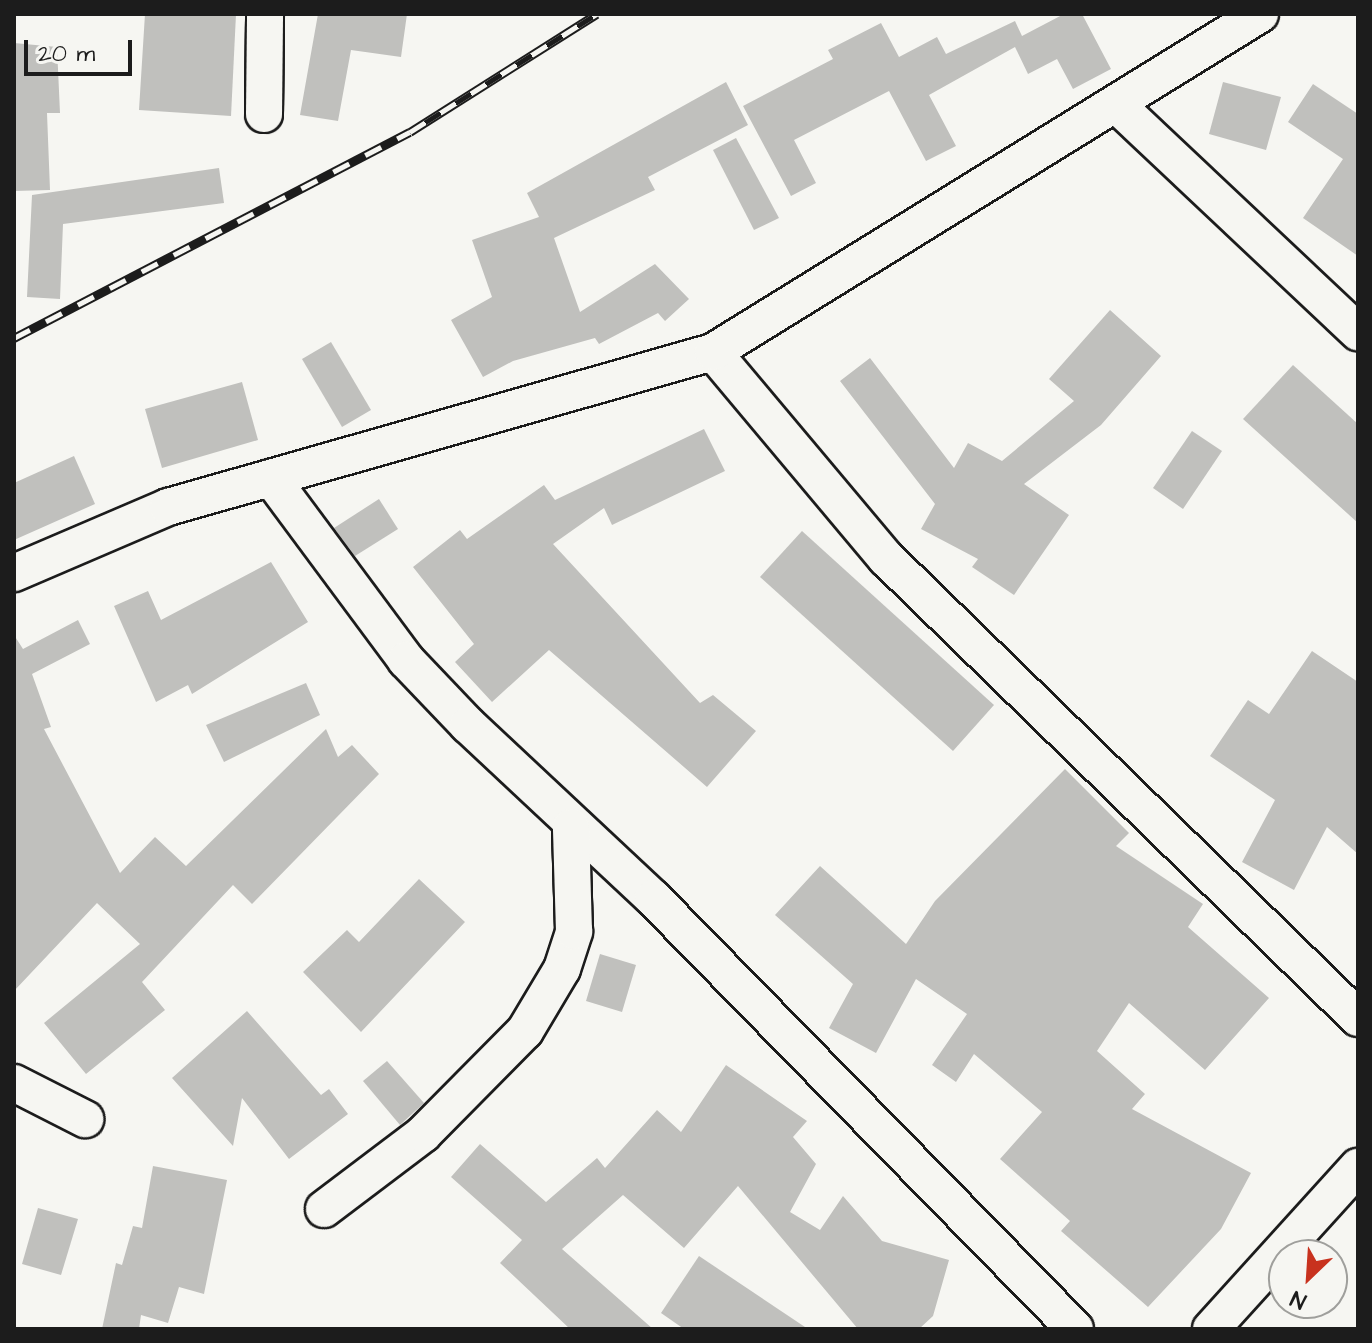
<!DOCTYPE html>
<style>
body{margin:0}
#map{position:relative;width:1372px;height:1343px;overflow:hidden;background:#f6f6f2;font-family:"Architects Daughter",sans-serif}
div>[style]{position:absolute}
.building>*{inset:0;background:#c0c0bd}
.roads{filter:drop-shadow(2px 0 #1c1c1c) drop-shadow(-2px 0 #1c1c1c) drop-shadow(0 2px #1c1c1c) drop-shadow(0 -2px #1c1c1c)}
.minor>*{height:36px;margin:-18px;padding:0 18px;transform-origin:18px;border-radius:18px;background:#f6f6f2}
.rail>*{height:9px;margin-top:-4.5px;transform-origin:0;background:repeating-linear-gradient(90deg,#f6f6f2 0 18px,#1c1c1c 0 36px);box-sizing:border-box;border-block:2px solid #1c1c1c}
span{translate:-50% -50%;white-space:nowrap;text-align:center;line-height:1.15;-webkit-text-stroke:6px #f6f6f2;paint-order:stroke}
.frame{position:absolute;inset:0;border:16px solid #1c1c1c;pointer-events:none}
.north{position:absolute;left:1268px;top:1239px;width:80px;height:80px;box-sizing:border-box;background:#f6f6f2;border:2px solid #9f9f9c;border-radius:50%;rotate:205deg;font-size:22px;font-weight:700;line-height:32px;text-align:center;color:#1c1c1c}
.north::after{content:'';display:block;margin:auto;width:28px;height:36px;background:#c8321e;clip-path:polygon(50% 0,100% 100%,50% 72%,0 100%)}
.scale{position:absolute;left:24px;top:40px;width:108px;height:36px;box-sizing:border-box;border:4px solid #1c1c1c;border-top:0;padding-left:10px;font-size:24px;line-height:28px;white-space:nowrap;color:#1c1c1c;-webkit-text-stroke:6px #f6f6f2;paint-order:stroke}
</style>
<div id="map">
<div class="building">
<i style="clip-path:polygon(145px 14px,236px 14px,231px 116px,139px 110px)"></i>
<i style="clip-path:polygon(318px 14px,407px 14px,401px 57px,351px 50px,338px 121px,300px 115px)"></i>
<i style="clip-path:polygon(1064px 14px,1082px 14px,1111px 69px,1073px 89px,1057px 59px,1028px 74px,1015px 47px,929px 95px,956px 146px,926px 161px,889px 91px,794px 140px,816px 183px,791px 196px,743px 106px,833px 59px,828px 50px,881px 23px,899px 57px,937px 37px,946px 54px,1015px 21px,1022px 36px)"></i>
<i style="clip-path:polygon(14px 43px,57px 47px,60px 113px,47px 113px,50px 190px,14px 191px)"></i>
<i style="clip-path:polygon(726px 82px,748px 125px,648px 177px,655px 190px,554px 238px,580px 312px,655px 264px,689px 299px,665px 321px,658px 313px,599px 344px,595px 338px,513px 361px,483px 377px,451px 320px,492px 297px,472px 240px,539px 217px,527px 193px)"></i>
<i style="clip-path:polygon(1223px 82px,1281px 97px,1266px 150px,1209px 134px)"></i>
<i style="clip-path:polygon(1313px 84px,1358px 114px,1358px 256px,1303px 218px,1343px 159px,1288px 122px)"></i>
<i style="clip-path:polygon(736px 138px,779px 218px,754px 230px,713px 150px)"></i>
<i style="clip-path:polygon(219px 168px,224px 203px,63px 224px,60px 299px,27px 297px,32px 195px)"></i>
<i style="clip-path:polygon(1110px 310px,1161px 356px,1101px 425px,1024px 484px,1069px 515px,1014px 595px,972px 567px,978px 559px,921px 529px,935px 504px,840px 381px,870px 358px,954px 468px,968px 443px,1002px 461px,1074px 401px,1049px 379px)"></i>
<i style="clip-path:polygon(331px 342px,371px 410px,342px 427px,302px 359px)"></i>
<i style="clip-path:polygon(1293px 365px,1358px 424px,1358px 523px,1243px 419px)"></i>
<i style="clip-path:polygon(242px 382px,258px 440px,162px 468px,145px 409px)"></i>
<i style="clip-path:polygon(704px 429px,725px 471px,612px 525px,604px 508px,553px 544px,700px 703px,713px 695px,756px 731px,707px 787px,549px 650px,492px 702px,455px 662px,474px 644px,413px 567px,460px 530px,467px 539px,544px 485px,555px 500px)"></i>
<i style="clip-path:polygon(1192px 431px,1222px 451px,1183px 509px,1153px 488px)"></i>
<i style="clip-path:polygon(74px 456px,95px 504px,14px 540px,14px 483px)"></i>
<i style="clip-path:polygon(379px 499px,398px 529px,355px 556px,334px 528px)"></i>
<i style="clip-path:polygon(802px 531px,994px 705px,953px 751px,760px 577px)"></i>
<i style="clip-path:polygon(271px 562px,308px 622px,192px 694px,188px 685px,156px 702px,114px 606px,148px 591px,161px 620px)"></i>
<i style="clip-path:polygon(78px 620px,90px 644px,32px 674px,51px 727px,44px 729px,120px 873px,155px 837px,186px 866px,326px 729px,338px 757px,352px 745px,379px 774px,252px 904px,233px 885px,142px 982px,165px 1010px,86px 1074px,44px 1023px,140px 944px,97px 903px,14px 991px,14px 635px,23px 649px)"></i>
<i style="clip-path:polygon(1312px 651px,1358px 682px,1358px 854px,1327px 827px,1294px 890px,1242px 862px,1275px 800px,1210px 756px,1248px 700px,1269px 714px)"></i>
<i style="clip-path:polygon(306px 683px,320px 715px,224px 762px,206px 725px)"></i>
<i style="clip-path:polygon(1065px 769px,1129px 833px,1116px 846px,1203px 904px,1188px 927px,1269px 998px,1205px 1070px,1129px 1003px,1097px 1051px,1145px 1094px,1132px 1109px,1251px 1173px,1221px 1229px,1148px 1307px,1061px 1231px,1070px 1221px,1000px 1159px,1042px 1112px,974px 1054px,956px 1082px,932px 1065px,967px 1014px,916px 979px,876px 1053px,829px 1028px,853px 984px,775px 915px,820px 866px,906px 944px,935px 901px)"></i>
<i style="clip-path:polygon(419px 879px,465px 922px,361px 1032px,303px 972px,347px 930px,359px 942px)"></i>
<i style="clip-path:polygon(600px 954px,636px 965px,622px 1012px,586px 1001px)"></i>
<i style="clip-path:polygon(247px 1011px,321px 1095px,329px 1089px,348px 1114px,289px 1159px,242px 1098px,233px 1146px,172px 1078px)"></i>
<i style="clip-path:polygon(387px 1061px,424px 1103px,400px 1125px,363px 1081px)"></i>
<i style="clip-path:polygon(726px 1065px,807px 1121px,793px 1137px,816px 1164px,790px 1212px,820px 1230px,843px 1196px,882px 1241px,949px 1260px,933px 1316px,919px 1329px,858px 1329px,738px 1186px,684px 1248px,623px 1195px,562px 1249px,653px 1329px,570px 1329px,500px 1263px,522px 1240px,451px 1177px,480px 1144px,546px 1202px,597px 1158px,605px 1168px,657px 1110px,681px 1132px)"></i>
<i style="clip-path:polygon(153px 1166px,227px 1180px,204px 1294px,179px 1287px,168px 1323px,141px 1315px,139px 1329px,102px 1329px,116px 1263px,122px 1265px,133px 1226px,142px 1228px)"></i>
<i style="clip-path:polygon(38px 1208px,78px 1219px,61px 1275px,22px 1264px)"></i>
<i style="clip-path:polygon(699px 1256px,808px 1329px,684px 1329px,661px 1313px)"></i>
</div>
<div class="roads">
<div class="minor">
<i style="left:1118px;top:106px;width:330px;rotate:43.3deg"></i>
<i style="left:264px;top:114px;width:100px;rotate:-89.4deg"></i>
<i style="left:713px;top:352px;width:269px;rotate:50deg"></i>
<i style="left:886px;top:558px;width:659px;rotate:44.26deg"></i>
<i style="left:271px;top:478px;width:227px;rotate:53.4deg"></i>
<i style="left:406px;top:660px;width:90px;rotate:46.4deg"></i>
<i style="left:468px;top:725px;width:253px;rotate:43.1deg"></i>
<i style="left:653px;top:898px;width:603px;rotate:45.6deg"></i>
<i style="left:14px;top:573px;width:168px;rotate:-23.2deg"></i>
<i style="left:168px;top:507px;width:567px;rotate:-15.88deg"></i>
<i style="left:713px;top:352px;width:643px;rotate:-31.71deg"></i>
<i style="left:14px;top:1083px;width:80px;rotate:26.9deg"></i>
<i style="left:324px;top:1209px;width:124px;rotate:-37.1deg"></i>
<i style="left:423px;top:1134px;width:145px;rotate:-45.3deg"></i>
<i style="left:525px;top:1031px;width:72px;rotate:-59.2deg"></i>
<i style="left:562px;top:969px;width:40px;rotate:-72deg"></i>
<i style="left:574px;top:931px;width:104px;rotate:-91.7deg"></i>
<i style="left:1211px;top:1329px;width:219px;rotate:-47.8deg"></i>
</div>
</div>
<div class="rail">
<i style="left:14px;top:338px;width:446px;rotate:-27.5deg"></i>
<i style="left:410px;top:132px;width:221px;rotate:-32.3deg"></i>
</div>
<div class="frame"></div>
<div class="north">N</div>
<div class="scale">20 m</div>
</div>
